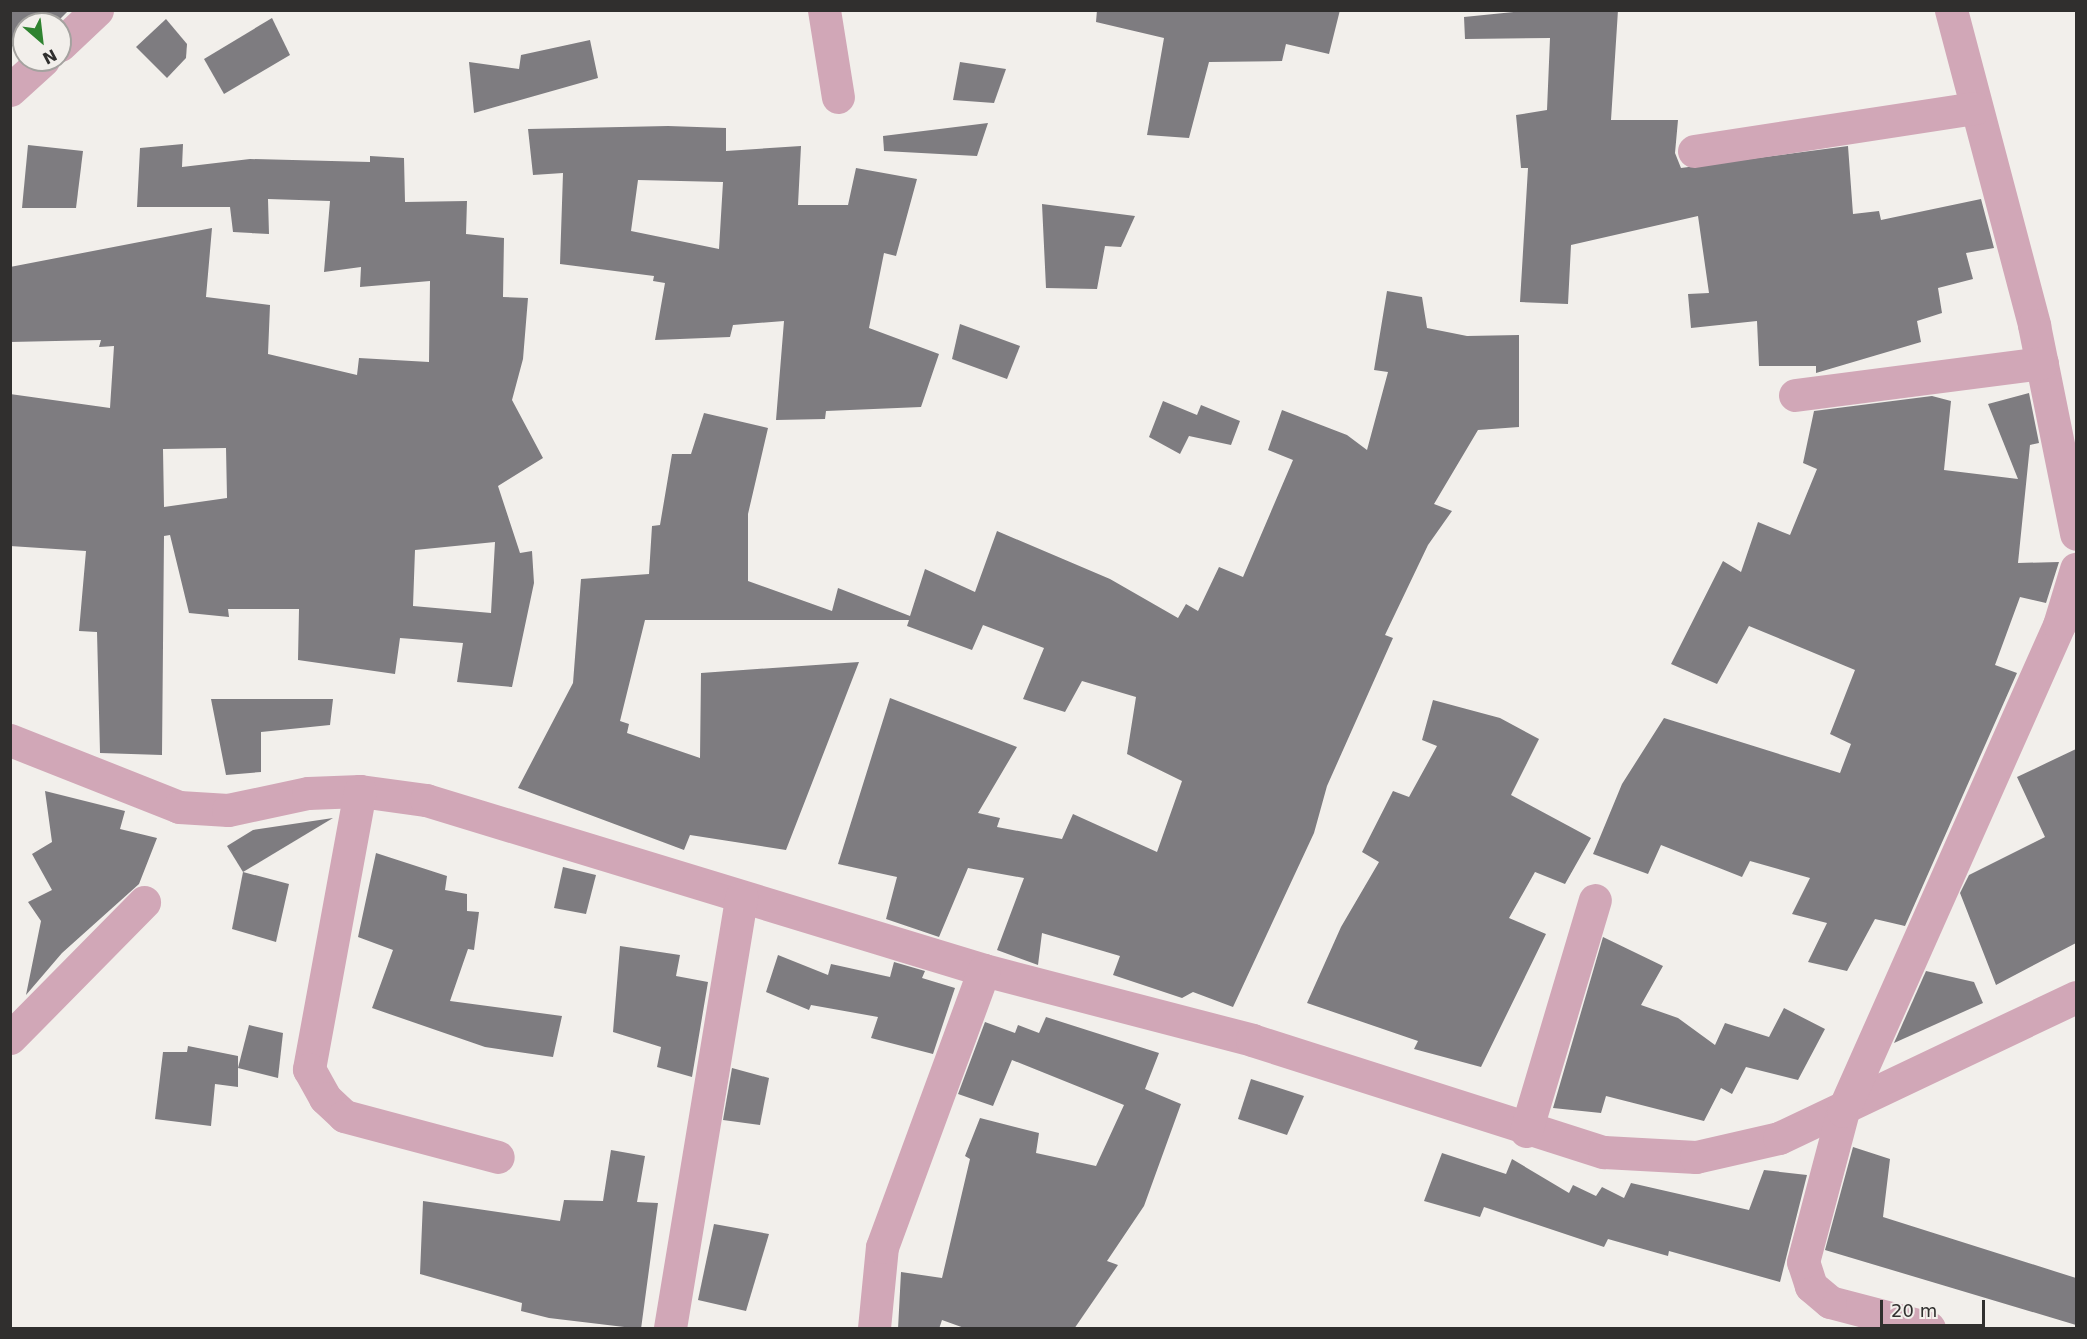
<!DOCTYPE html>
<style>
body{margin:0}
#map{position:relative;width:2087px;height:1339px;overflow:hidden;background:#f2efeb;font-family:"DejaVu Sans",sans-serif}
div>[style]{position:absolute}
.building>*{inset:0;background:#7e7c80}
.minor>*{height:33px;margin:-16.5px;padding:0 16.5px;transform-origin:16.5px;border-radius:16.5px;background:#d1a7b7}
span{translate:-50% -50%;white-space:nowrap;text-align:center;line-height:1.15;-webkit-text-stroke:5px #f2efeb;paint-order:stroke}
.frame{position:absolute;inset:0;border:12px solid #302f2e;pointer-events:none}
.north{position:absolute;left:12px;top:12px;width:60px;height:60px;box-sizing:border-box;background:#f2efeb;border:2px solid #a4a29f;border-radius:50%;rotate:152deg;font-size:16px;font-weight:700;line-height:24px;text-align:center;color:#302f2e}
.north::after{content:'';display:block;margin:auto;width:21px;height:27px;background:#2f8330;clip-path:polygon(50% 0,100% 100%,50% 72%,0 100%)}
.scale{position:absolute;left:1880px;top:1300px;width:105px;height:27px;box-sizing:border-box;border:3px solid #302f2e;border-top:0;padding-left:8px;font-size:18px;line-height:21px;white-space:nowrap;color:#302f2e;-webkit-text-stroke:4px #f2efeb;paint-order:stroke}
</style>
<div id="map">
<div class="building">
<i style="clip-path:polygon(10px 10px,69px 10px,55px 24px,24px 24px,24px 52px,10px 45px)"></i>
<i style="clip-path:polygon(1097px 10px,1340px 10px,1329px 54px,1286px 44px,1282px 61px,1209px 62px,1189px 138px,1147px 135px,1164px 38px,1096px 22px)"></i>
<i style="clip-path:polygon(1534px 10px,1618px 10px,1611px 120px,1678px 120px,1675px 153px,1681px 168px,1848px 146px,1853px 214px,1879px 211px,1881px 220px,1981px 199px,1994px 248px,1966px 253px,1973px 279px,1938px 288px,1942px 313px,1917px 321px,1921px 342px,1816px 373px,1816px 366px,1759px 366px,1757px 321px,1691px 328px,1688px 294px,1709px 293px,1698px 216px,1571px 245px,1568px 304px,1520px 302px,1528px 168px,1521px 168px,1516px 115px,1547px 110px,1550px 38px,1465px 39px,1464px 17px)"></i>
<i style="clip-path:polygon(272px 18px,290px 55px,224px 94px,204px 59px)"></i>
<i style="clip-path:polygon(166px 19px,187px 44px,186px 58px,167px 78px,136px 47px)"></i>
<i style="clip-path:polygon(590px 40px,598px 78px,474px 113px,469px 62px,519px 69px,521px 55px)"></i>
<i style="clip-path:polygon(960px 62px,1006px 69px,994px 103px,953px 100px)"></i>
<i style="clip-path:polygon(988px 123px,977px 156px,884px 151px,883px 136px)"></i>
<i style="clip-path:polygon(evenodd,668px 126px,726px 128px,726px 151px,801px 146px,798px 205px,848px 205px,856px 168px,917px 179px,896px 256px,884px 253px,869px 328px,939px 354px,921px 407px,826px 411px,825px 419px,776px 420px,784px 321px,733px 325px,730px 337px,655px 340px,665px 283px,653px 281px,654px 276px,560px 264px,563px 173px,533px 175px,528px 129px,668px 126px,638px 180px,723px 182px,719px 249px,631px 231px,638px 180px)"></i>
<i style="clip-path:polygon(evenodd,183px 144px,182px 167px,250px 159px,370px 162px,370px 156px,404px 158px,405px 202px,467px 201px,466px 234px,504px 238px,503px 297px,528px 298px,523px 359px,512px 400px,543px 458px,498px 486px,520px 553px,532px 551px,534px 583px,512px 687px,457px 682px,463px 643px,400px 638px,395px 674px,298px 660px,299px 609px,228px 609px,229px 617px,189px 613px,170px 535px,164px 536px,162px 755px,100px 753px,97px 632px,79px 631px,86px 551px,10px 546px,10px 394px,110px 408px,114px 346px,99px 347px,101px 340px,10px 342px,10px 267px,212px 228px,206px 297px,270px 305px,268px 354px,357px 375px,359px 358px,429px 362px,430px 281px,360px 287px,361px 267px,324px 272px,330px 201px,268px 199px,269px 234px,233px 232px,230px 207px,137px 207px,140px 148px,183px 144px,226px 448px,227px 498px,164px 507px,163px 449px,226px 448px,183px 144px,495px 542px,491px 613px,413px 606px,415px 550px,495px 542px)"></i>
<i style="clip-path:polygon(28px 145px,83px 151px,76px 208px,22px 208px)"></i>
<i style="clip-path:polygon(1042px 204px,1135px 216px,1121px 247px,1105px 246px,1097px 289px,1046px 288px)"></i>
<i style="clip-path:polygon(1387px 291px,1422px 297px,1427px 328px,1467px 336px,1519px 335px,1519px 427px,1478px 430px,1434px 504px,1452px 511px,1428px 545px,1385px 635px,1393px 638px,1327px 786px,1314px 833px,1233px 1007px,1193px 992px,1182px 998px,1113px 975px,1120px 956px,1042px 933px,1038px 965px,997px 950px,1024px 878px,968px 868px,939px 937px,886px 919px,897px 877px,838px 864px,890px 698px,1017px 747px,978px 813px,1000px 818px,997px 827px,1062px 839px,1073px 814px,1157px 852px,1182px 781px,1127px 754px,1136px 697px,1082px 681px,1065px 712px,1023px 699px,1044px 648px,983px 625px,972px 650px,907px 626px,909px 620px,645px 620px,620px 721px,629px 724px,627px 733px,700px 758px,701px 673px,859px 662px,786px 850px,690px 835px,684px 850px,518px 788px,573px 683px,581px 579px,649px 574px,652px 526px,660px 525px,672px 454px,691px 454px,704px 413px,768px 428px,748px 514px,748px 581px,832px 611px,838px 588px,910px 616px,925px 569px,975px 592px,997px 531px,1110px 579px,1178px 618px,1186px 604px,1198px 611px,1219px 567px,1243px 577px,1293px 460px,1268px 450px,1282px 410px,1347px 435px,1367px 450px,1388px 372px,1374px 370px)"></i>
<i style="clip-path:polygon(960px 324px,1020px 346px,1007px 379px,952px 359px)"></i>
<i style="clip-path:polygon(2029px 393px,2039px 443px,2030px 445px,2018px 563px,2059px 562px,2046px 603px,2020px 597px,1995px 665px,2017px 673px,1905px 926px,1875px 919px,1847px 971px,1808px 962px,1827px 923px,1792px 914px,1810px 878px,1750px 861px,1742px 877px,1661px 845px,1648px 874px,1593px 854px,1622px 784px,1664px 718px,1840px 773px,1851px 744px,1830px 734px,1855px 670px,1749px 626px,1717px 684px,1671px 664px,1723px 561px,1741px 572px,1758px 522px,1790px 535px,1817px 469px,1803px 463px,1814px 411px,1932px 396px,1951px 401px,1944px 470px,2018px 479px,1988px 404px)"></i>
<i style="clip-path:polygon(1163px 401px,1197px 415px,1201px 405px,1240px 421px,1231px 445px,1189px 436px,1180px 454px,1149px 437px)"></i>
<i style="clip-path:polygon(211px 699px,333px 699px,330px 725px,261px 732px,261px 772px,226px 775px)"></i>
<i style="clip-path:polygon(1433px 700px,1500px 718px,1539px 739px,1511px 795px,1591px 838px,1565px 884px,1535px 872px,1509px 918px,1546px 934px,1481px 1067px,1414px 1049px,1418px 1041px,1307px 1003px,1341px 927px,1379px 862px,1362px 852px,1393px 791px,1409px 797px,1437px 746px,1422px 740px)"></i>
<i style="clip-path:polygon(2076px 749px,2076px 943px,1996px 985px,1960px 893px,1969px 875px,2045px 837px,2017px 777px)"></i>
<i style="clip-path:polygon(45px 791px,125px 811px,120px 829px,157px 838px,139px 884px,62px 953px,26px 995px,41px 921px,28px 902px,52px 890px,32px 854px,52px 842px)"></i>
<i style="clip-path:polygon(333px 818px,243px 872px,227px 846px,253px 830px)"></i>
<i style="clip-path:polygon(376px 853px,447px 876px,445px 890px,467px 894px,467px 911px,479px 912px,474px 950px,468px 949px,450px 1001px,562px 1016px,553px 1057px,485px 1047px,372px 1008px,393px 950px,358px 937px)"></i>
<i style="clip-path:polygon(563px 867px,596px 875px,586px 914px,554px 908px)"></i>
<i style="clip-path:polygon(243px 872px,289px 884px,276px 942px,232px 929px)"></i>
<i style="clip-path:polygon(1603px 937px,1663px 966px,1641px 1005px,1678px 1018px,1715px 1045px,1725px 1023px,1769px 1037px,1784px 1008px,1825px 1029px,1798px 1080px,1746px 1067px,1732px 1094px,1721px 1088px,1704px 1121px,1606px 1096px,1601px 1113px,1553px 1108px)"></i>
<i style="clip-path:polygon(620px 946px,680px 955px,676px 976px,708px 982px,692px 1077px,657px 1067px,661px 1047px,613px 1032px)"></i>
<i style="clip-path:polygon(778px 955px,828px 975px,831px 964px,890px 977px,894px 962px,925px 971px,922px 978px,955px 988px,933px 1054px,871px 1038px,878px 1017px,811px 1005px,809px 1010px,766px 992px)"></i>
<i style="clip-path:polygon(1926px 971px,1974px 982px,1983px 1003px,1894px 1043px)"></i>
<i style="clip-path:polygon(1046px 1017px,1159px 1053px,1145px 1089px,1181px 1104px,1144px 1206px,1107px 1261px,1118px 1265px,1074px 1329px,967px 1329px,942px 1320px,939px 1329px,898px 1329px,901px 1272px,942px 1278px,970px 1159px,965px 1156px,980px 1118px,1039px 1133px,1036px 1153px,1096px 1166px,1124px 1105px,1012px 1060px,993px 1106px,958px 1094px,985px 1022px,1015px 1033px,1018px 1025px,1039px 1033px)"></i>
<i style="clip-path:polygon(249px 1025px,283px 1033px,278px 1078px,238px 1068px)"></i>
<i style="clip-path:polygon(188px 1046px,238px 1056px,238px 1087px,215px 1084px,211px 1126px,155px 1119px,163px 1052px,187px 1052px)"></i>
<i style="clip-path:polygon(732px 1068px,769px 1078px,760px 1125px,723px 1120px)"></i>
<i style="clip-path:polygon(1251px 1079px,1304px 1096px,1287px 1135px,1238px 1119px)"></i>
<i style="clip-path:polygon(1853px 1147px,1890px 1159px,1883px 1217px,2076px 1278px,2076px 1325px,1825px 1250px)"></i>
<i style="clip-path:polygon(611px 1150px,645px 1156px,637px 1202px,658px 1203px,641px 1329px,549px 1318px,521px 1311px,522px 1303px,420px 1274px,423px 1201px,560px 1221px,564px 1200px,603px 1201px)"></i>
<i style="clip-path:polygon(1442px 1153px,1506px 1174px,1512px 1159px,1569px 1193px,1573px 1185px,1596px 1196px,1602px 1187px,1624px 1198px,1631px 1183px,1749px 1210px,1764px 1170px,1807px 1175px,1780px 1282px,1669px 1251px,1668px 1256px,1608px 1239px,1604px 1247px,1484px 1207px,1480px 1217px,1424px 1201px)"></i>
<i style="clip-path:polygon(714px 1224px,769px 1234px,746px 1311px,698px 1300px)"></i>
</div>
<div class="minor">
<i style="left:824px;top:10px;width:88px;rotate:80.9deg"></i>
<i style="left:1951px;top:10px;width:326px;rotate:75.2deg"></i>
<i style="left:2034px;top:325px;width:213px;rotate:78.6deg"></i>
<i style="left:60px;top:45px;width:51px;rotate:-43.4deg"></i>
<i style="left:10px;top:90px;width:45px;rotate:-42.3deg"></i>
<i style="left:1694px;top:151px;width:284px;rotate:-8.7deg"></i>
<i style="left:1795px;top:395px;width:249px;rotate:-7.4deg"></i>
<i style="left:10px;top:740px;width:182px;rotate:21.6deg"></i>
<i style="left:179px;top:807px;width:49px;rotate:3.5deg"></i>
<i style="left:228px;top:810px;width:82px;rotate:-12deg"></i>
<i style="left:308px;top:793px;width:52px;rotate:-2.2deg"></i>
<i style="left:360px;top:791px;width:67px;rotate:7.8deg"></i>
<i style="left:426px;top:800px;width:583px;rotate:16.94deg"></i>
<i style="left:984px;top:970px;width:277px;rotate:14.6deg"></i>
<i style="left:1252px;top:1040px;width:369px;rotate:17.7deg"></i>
<i style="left:1604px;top:1152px;width:92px;rotate:3.1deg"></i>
<i style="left:1696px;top:1157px;width:85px;rotate:-12.9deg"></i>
<i style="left:1779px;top:1138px;width:329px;rotate:-25.4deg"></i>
<i style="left:360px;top:791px;width:283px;rotate:100.4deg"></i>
<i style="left:309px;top:1069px;width:33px;rotate:61deg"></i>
<i style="left:325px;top:1098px;width:26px;rotate:43deg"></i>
<i style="left:344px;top:1116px;width:159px;rotate:14.9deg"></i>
<i style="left:10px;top:1038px;width:191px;rotate:-45.4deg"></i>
<i style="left:1526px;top:1131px;width:241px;rotate:-73.4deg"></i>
<i style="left:670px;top:1328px;width:437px;rotate:-80.6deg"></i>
<i style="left:874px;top:1328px;width:81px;rotate:-84.4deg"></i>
<i style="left:882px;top:1247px;width:295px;rotate:-69.8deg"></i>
<i style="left:1929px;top:1328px;width:102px;rotate:-165.3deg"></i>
<i style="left:1830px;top:1302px;width:25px;rotate:-140deg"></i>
<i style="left:1811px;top:1286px;width:25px;rotate:-108deg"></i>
<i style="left:1803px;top:1262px;width:156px;rotate:-75.2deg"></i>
<i style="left:1843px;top:1111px;width:532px;rotate:-66.04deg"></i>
<i style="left:2059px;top:625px;width:59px;rotate:-73.1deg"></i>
</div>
<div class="frame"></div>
<div class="north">N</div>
<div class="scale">20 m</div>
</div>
